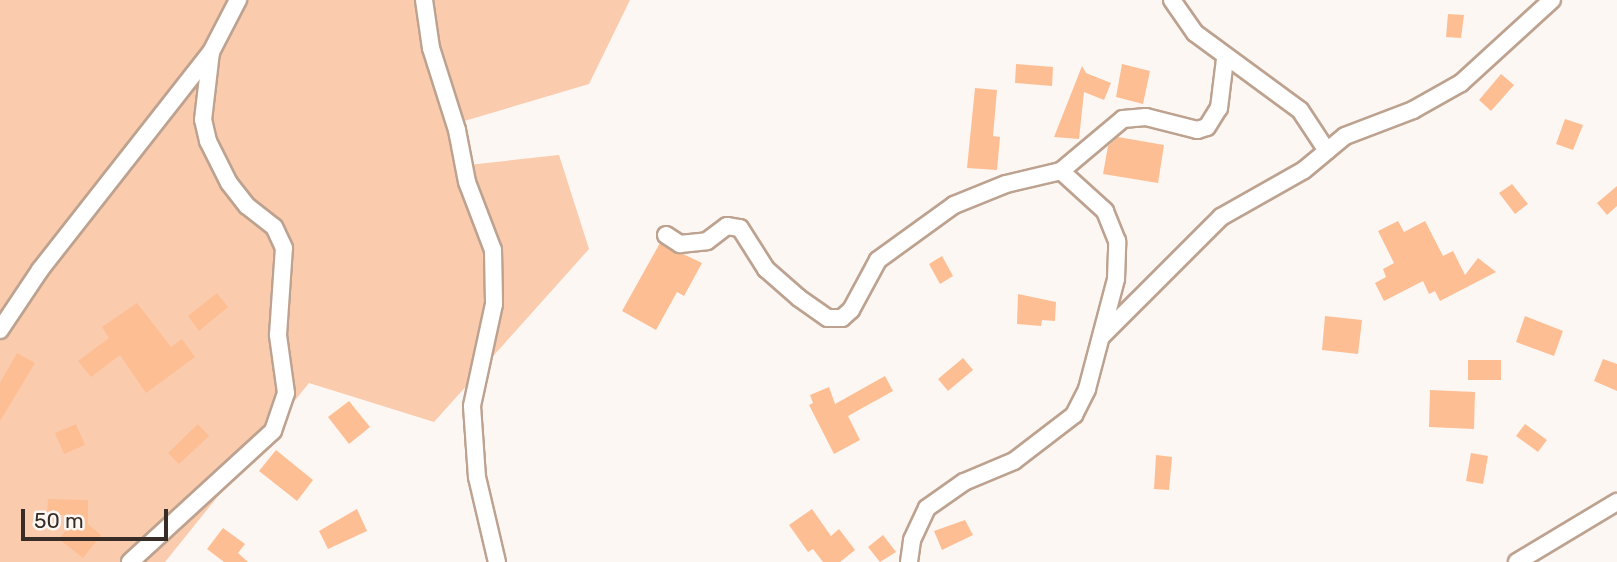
<!DOCTYPE html>
<style>
body{margin:0}
#map{position:relative;width:1617px;height:562px;overflow:hidden;background:#fdf7f3;font-family:Rubik,sans-serif}
div>[style]{position:absolute}
.green>*{inset:0;background:#facbad}
.building>*{inset:0;background:#febe93}
.roads{filter:drop-shadow(2px 0 #bda290) drop-shadow(-2px 0 #bda290) drop-shadow(0 2px #bda290) drop-shadow(0 -2px #bda290)}
.street>*{height:16px;margin:-8px;padding:0 8px;transform-origin:8px;border-radius:8px;background:#fff}
span{translate:-50% -50%;white-space:nowrap;text-align:center;line-height:1.15;-webkit-text-stroke:5px #fdf7f3;paint-order:stroke}
.scale{position:absolute;left:21px;top:509px;width:147px;height:32px;box-sizing:border-box;border:4px solid #382d26;border-top:0;padding-left:9px;font-size:21px;line-height:24px;white-space:nowrap;color:#382d26;-webkit-text-stroke:5px #fdf7f3;paint-order:stroke}
</style>
<div id="map">
<div class="green">
<i style="clip-path:polygon(0 0,630px 0,589px 84px,461px 122px,468px 165px,559px 155px,589px 249px,434px 422px,309px 383px,165px 562px,0 562px)"></i>
</div>
<div class="building">
<i style="clip-path:polygon(1448px 14px,1464px 15px,1461px 38px,1446px 37px)"></i>
<i style="clip-path:polygon(1016px 64px,1053px 67px,1052px 86px,1015px 83px)"></i>
<i style="clip-path:polygon(1122px 64px,1150px 71px,1143px 104px,1116px 97px)"></i>
<i style="clip-path:polygon(1082px 66px,1086px 73px,1111px 83px,1104px 100px,1084px 92px,1079px 139px,1054px 137px)"></i>
<i style="clip-path:polygon(1501px 74px,1514px 85px,1491px 111px,1479px 100px)"></i>
<i style="clip-path:polygon(975px 88px,997px 90px,993px 136px,1000px 137px,997px 170px,967px 168px)"></i>
<i style="clip-path:polygon(1565px 119px,1583px 125px,1573px 150px,1556px 144px)"></i>
<i style="clip-path:polygon(1118px 137px,1164px 145px,1158px 183px,1103px 174px,1108px 146px)"></i>
<i style="clip-path:polygon(1512px 184px,1528px 204px,1515px 214px,1499px 193px)"></i>
<i style="clip-path:polygon(1617px 186px,1617px 206px,1607px 215px,1597px 203px)"></i>
<i style="clip-path:polygon(1398px 221px,1404px 232px,1425px 221px,1443px 256px,1453px 251px,1465px 275px,1478px 258px,1496px 272px,1440px 301px,1435px 291px,1429px 294px,1423px 281px,1384px 301px,1375px 283px,1386px 277px,1383px 269px,1394px 263px,1378px 231px)"></i>
<i style="clip-path:polygon(660px 243px,702px 263px,684px 296px,677px 292px,656px 330px,622px 311px)"></i>
<i style="clip-path:polygon(942px 256px,953px 276px,940px 284px,929px 264px)"></i>
<i style="clip-path:polygon(217px 293px,228px 307px,199px 331px,188px 316px)"></i>
<i style="clip-path:polygon(1018px 294px,1056px 302px,1055px 321px,1042px 320px,1041px 326px,1017px 324px)"></i>
<i style="clip-path:polygon(137px 303px,171px 347px,182px 339px,195px 357px,146px 393px,120px 355px,91px 377px,78px 361px,109px 338px,102px 327px)"></i>
<i style="clip-path:polygon(1325px 316px,1362px 320px,1358px 354px,1322px 350px)"></i>
<i style="clip-path:polygon(1525px 316px,1563px 331px,1554px 356px,1516px 342px)"></i>
<i style="clip-path:polygon(17px 353px,35px 363px,0 421px,0 383px)"></i>
<i style="clip-path:polygon(963px 358px,973px 370px,948px 391px,938px 379px)"></i>
<i style="clip-path:polygon(1603px 359px,1617px 364px,1617px 391px,1594px 381px)"></i>
<i style="clip-path:polygon(1468px 360px,1501px 360px,1501px 380px,1468px 380px)"></i>
<i style="clip-path:polygon(885px 376px,893px 391px,848px 416px,860px 440px,834px 454px,809px 405px,813px 403px,810px 395px,829px 387px,835px 404px)"></i>
<i style="clip-path:polygon(1430px 390px,1475px 392px,1474px 429px,1429px 427px)"></i>
<i style="clip-path:polygon(349px 401px,370px 427px,349px 444px,328px 417px)"></i>
<i style="clip-path:polygon(76px 424px,85px 445px,64px 454px,55px 433px)"></i>
<i style="clip-path:polygon(198px 424px,209px 436px,179px 464px,168px 453px)"></i>
<i style="clip-path:polygon(1525px 424px,1547px 440px,1538px 452px,1516px 436px)"></i>
<i style="clip-path:polygon(276px 450px,313px 480px,297px 501px,259px 471px)"></i>
<i style="clip-path:polygon(1471px 453px,1488px 456px,1483px 484px,1466px 481px)"></i>
<i style="clip-path:polygon(1156px 455px,1172px 457px,1169px 490px,1154px 489px)"></i>
<i style="clip-path:polygon(48px 499px,88px 500px,88px 524px,101px 535px,83px 558px,59px 539px,78px 515px,47px 515px)"></i>
<i style="clip-path:polygon(357px 509px,367px 531px,328px 549px,319px 531px)"></i>
<i style="clip-path:polygon(812px 509px,831px 536px,839px 529px,855px 550px,840px 562px,823px 562px,813px 549px,808px 552px,789px 525px)"></i>
<i style="clip-path:polygon(965px 520px,973px 535px,942px 550px,934px 531px)"></i>
<i style="clip-path:polygon(223px 528px,245px 544px,238px 553px,248px 562px,224px 562px,207px 549px)"></i>
<i style="clip-path:polygon(883px 535px,896px 552px,880px 562px,868px 547px)"></i>
</div>
<div class="roads">
<div class="street">
<i style="left:424px;top:0;width:49px;rotate:81.7deg"></i>
<i style="left:431px;top:48px;width:86px;rotate:72.4deg"></i>
<i style="left:457px;top:130px;width:53px;rotate:79.1deg"></i>
<i style="left:467px;top:182px;width:73px;rotate:69.1deg"></i>
<i style="left:493px;top:250px;width:54px;rotate:88.9deg"></i>
<i style="left:494px;top:304px;width:104px;rotate:102.2deg"></i>
<i style="left:472px;top:406px;width:71px;rotate:86deg"></i>
<i style="left:477px;top:477px;width:87px;rotate:76.8deg"></i>
<i style="left:1172px;top:0;width:40px;rotate:55.1deg"></i>
<i style="left:1195px;top:33px;width:130px;rotate:36.3deg"></i>
<i style="left:1300px;top:110px;width:49px;rotate:56.6deg"></i>
<i style="left:666px;top:235px;width:17px;rotate:33deg"></i>
<i style="left:680px;top:244px;width:27px;rotate:-6deg"></i>
<i style="left:707px;top:241px;width:25px;rotate:-37deg"></i>
<i style="left:727px;top:226px;width:13px;rotate:9deg"></i>
<i style="left:740px;top:228px;width:49px;rotate:57.6deg"></i>
<i style="left:766px;top:269px;width:44px;rotate:41.3deg"></i>
<i style="left:799px;top:298px;width:35px;rotate:35deg"></i>
<i style="left:828px;top:318px;width:14px"></i>
<i style="left:842px;top:318px;width:12px;rotate:-42deg"></i>
<i style="left:851px;top:310px;width:57px;rotate:-61.6deg"></i>
<i style="left:878px;top:260px;width:94px;rotate:-35.9deg"></i>
<i style="left:954px;top:205px;width:56px;rotate:-22deg"></i>
<i style="left:1006px;top:184px;width:57px;rotate:-13.3deg"></i>
<i style="left:1061px;top:171px;width:81px;rotate:-40deg"></i>
<i style="left:1123px;top:119px;width:23px;rotate:-5deg"></i>
<i style="left:1146px;top:117px;width:53px;rotate:14.3deg"></i>
<i style="left:1197px;top:130px;width:10px;rotate:-17deg"></i>
<i style="left:1207px;top:127px;width:22px;rotate:-58deg"></i>
<i style="left:1219px;top:108px;width:49px;rotate:-83deg"></i>
<i style="left:0;top:330px;width:72px;rotate:-56.3deg"></i>
<i style="left:40px;top:270px;width:277px;rotate:-51.9deg"></i>
<i style="left:211px;top:52px;width:59px;rotate:-62.6deg"></i>
<i style="left:1102px;top:336px;width:168px;rotate:-45deg"></i>
<i style="left:1221px;top:217px;width:95px;rotate:-29.5deg"></i>
<i style="left:1304px;top:170px;width:53px;rotate:-39.7deg"></i>
<i style="left:1345px;top:136px;width:73px;rotate:-20.9deg"></i>
<i style="left:1413px;top:110px;width:55px;rotate:-29.4deg"></i>
<i style="left:1461px;top:83px;width:123px;rotate:-42.4deg"></i>
<i style="left:130px;top:562px;width:194px;rotate:-42.5deg"></i>
<i style="left:273px;top:431px;width:40px;rotate:-71.1deg"></i>
<i style="left:286px;top:393px;width:59px;rotate:-97.9deg"></i>
<i style="left:278px;top:335px;width:87px;rotate:-86.1deg"></i>
<i style="left:284px;top:248px;width:23px;rotate:-115deg"></i>
<i style="left:274px;top:227px;width:34px;rotate:-142deg"></i>
<i style="left:247px;top:206px;width:29px;rotate:-128deg"></i>
<i style="left:229px;top:183px;width:47px;rotate:-116.6deg"></i>
<i style="left:208px;top:141px;width:22px;rotate:-103deg"></i>
<i style="left:203px;top:120px;width:68px;rotate:-83.3deg"></i>
<i style="left:909px;top:562px;width:22px;rotate:-82deg"></i>
<i style="left:912px;top:540px;width:35px;rotate:-65deg"></i>
<i style="left:927px;top:508px;width:45px;rotate:-35.1deg"></i>
<i style="left:964px;top:482px;width:54px;rotate:-22.8deg"></i>
<i style="left:1014px;top:461px;width:76px;rotate:-37.5deg"></i>
<i style="left:1074px;top:415px;width:29px;rotate:-63deg"></i>
<i style="left:1087px;top:389px;width:114px;rotate:-75.2deg"></i>
<i style="left:1116px;top:279px;width:38px;rotate:-88deg"></i>
<i style="left:1117px;top:241px;width:32px;rotate:-112deg"></i>
<i style="left:1105px;top:211px;width:59px;rotate:-137.7deg"></i>
<i style="left:1517px;top:562px;width:117px;rotate:-31deg"></i>
</div>
</div>
<div class="scale">50 m</div>
</div>
